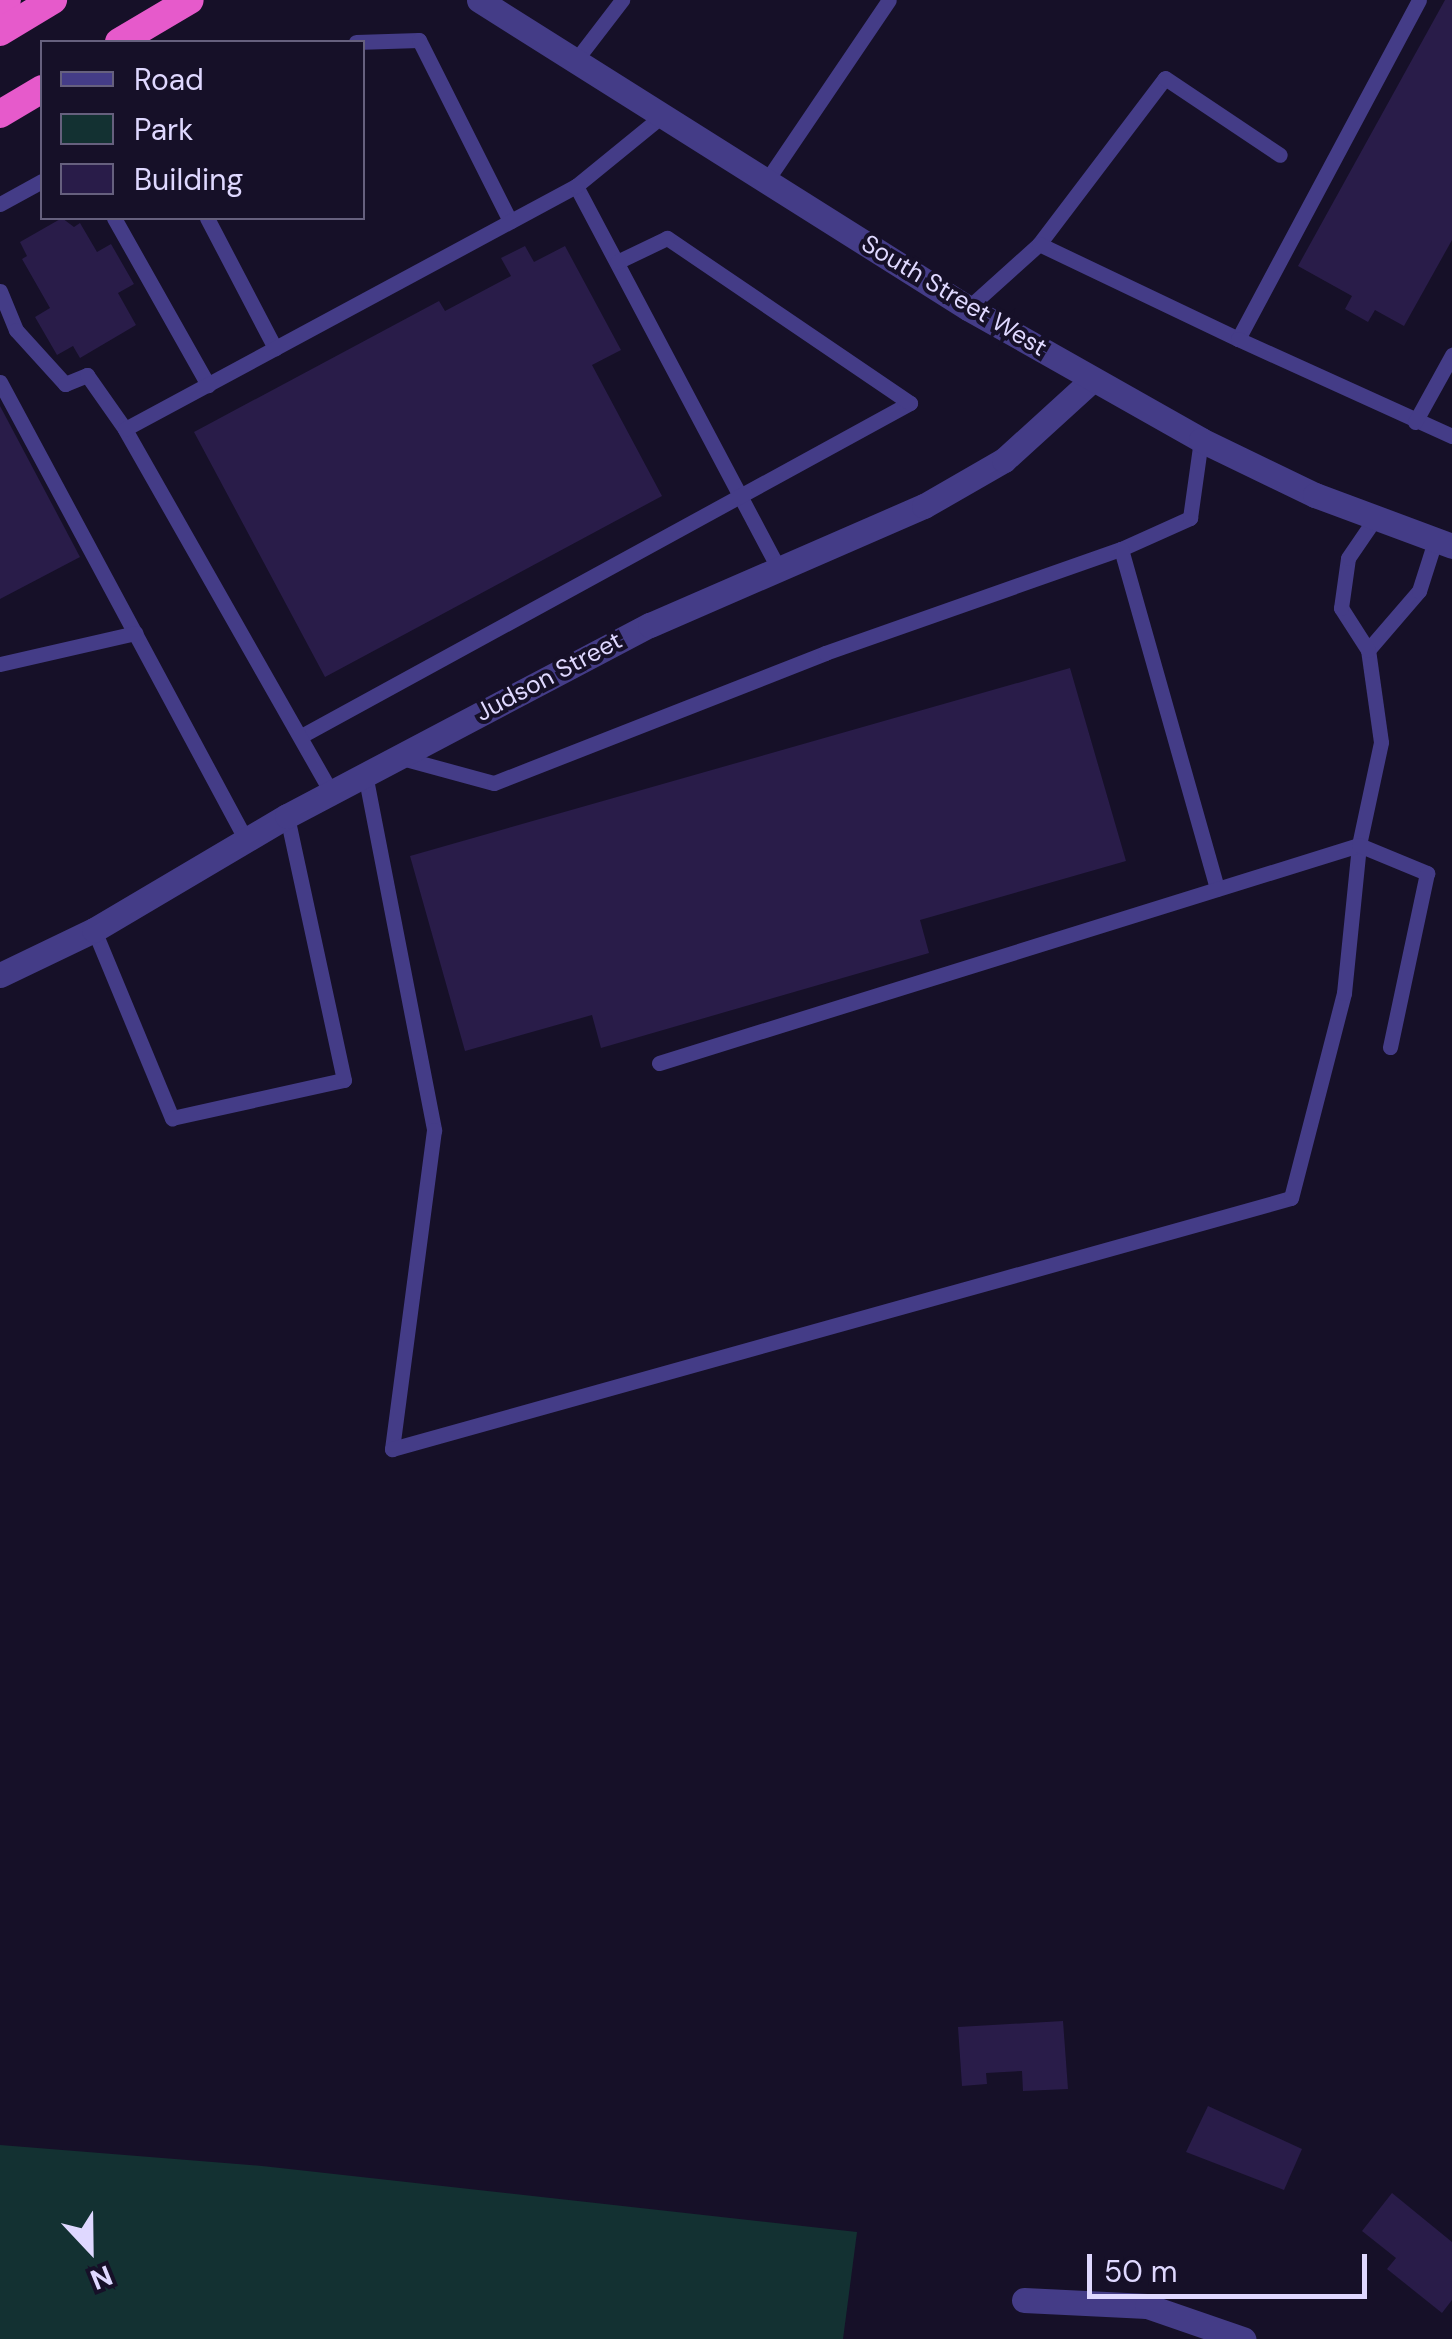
<!DOCTYPE html>
<style>
body{margin:0}
#map{position:relative;width:1452px;height:2339px;overflow:hidden;background:#161028;font-family:"DM Sans",sans-serif}
div>[style]{position:absolute}
.green>*{inset:0;background:#133132}
.building>*{inset:0;background:#291c49}
.service>*{height:15px;margin:-7.5px;padding:0 7.5px;transform-origin:7.5px;border-radius:7.5px;background:#443c87}
.minor>*{height:25px;margin:-12.5px;padding:0 12.5px;transform-origin:12.5px;border-radius:12.5px;background:#443c87}
.tertiary>*{height:25px;margin:-12.5px;padding:0 12.5px;transform-origin:12.5px;border-radius:12.5px;background:#443c87}
.trunk>*{height:28px;margin:-14px;padding:0 14px;transform-origin:14px;border-radius:14px;background:#e65acb}
span{translate:-50% -50%;white-space:nowrap;text-align:center;line-height:1.15;-webkit-text-stroke:8px #161028;paint-order:stroke}
.street-label{font-size:25px;color:#dfd8ff}
.legend{position:absolute;left:40px;top:40px;width:325px;height:180px;box-sizing:border-box;background:#161028;border:2px solid #66607e;margin:0;padding:12px 18px;list-style:none;font-size:30px;color:#dfd8ff}
.legend li{display:flex;align-items:center;gap:20px;height:50px}
.legend b{width:50px;border:2px solid #66607e}
.north{position:absolute;left:40px;top:2199px;width:100px;height:100px;-webkit-text-stroke:8px #161028;paint-order:stroke;rotate:158deg;font-size:28px;font-weight:700;line-height:40px;text-align:center;color:#dfd8ff}
.north::after{content:'';display:block;margin:auto;width:35px;height:45px;background:#dfd8ff;clip-path:polygon(50% 0,100% 100%,50% 72%,0 100%)}
.scale{position:absolute;left:1087px;top:2254px;width:280px;height:45px;box-sizing:border-box;border:5px solid #dfd8ff;border-top:0;padding-left:12px;font-size:30px;line-height:35px;white-space:nowrap;color:#dfd8ff;-webkit-text-stroke:8px #161028;paint-order:stroke}
</style>
<div id="map">
<div class="green">
<i style="clip-path:polygon(0 2145px,262px 2166px,857px 2232px,843px 2339px,0 2339px)"></i>
</div>
<div class="building">
<i style="clip-path:polygon(1445px 0,1452px 0,1452px 240px,1404px 326px,1375px 310px,1368px 322px,1345px 309px,1352px 296px,1298px 266px)"></i>
<i style="clip-path:polygon(62px 218px,74px 227px,80px 223px,97px 252px,111px 244px,134px 284px,118px 293px,136px 325px,80px 358px,73px 346px,57px 355px,35px 317px,50px 308px,22px 259px,27px 256px,20px 242px)"></i>
<i style="clip-path:polygon(525px 246px,534px 262px,565px 246px,621px 350px,592px 365px,662px 496px,325px 677px,194px 432px,439px 301px,445px 311px,511px 276px,501px 258px)"></i>
<i style="clip-path:polygon(0 406px,80px 557px,0 599px)"></i>
<i style="clip-path:polygon(1070px 668px,1126px 861px,920px 920px,929px 953px,601px 1048px,592px 1015px,465px 1051px,410px 856px)"></i>
<i style="clip-path:polygon(1063px 2021px,1068px 2089px,1023px 2091px,1022px 2071px,986px 2073px,987px 2084px,962px 2086px,958px 2027px)"></i>
<i style="clip-path:polygon(1208px 2106px,1302px 2149px,1284px 2190px,1186px 2152px)"></i>
<i style="clip-path:polygon(1392px 2193px,1452px 2242px,1452px 2300px,1442px 2313px,1387px 2269px,1396px 2258px,1362px 2231px)"></i>
</div>
<div class="service">
<i style="left:356px;top:42px;width:63px;rotate:-1.8deg"></i>
<i style="left:419px;top:40px;width:203px;rotate:63.3deg"></i>
<i style="left:576px;top:60px;width:76px;rotate:-52.5deg"></i>
<i style="left:767px;top:180px;width:217px;rotate:-55.9deg"></i>
<i style="left:576px;top:186px;width:432px;rotate:62.1deg"></i>
<i style="left:0;top:204px;width:48px;rotate:-28.7deg"></i>
<i style="left:114px;top:218px;width:192px;rotate:60.6deg"></i>
<i style="left:207px;top:218px;width:147px;rotate:62.4deg"></i>
<i style="left:1039px;top:244px;width:208px;rotate:-52.8deg"></i>
<i style="left:1165px;top:78px;width:138px;rotate:33.8deg"></i>
<i style="left:0;top:291px;width:42px;rotate:67.7deg"></i>
<i style="left:16px;top:330px;width:73px;rotate:47.8deg"></i>
<i style="left:65px;top:384px;width:24px;rotate:-22deg"></i>
<i style="left:87px;top:375px;width:66px;rotate:54.9deg"></i>
<i style="left:968px;top:308px;width:96px;rotate:-42deg"></i>
<i style="left:1039px;top:244px;width:221px;rotate:25.5deg"></i>
<i style="left:1238px;top:339px;width:384px;rotate:-61.9deg"></i>
<i style="left:1238px;top:339px;width:235px;rotate:24.4deg"></i>
<i style="left:0;top:382px;width:520px;rotate:61.76deg"></i>
<i style="left:1415px;top:422px;width:77px;rotate:-61.1deg"></i>
<i style="left:1121px;top:549px;width:76px;rotate:-24.2deg"></i>
<i style="left:1190px;top:518px;width:79px;rotate:-82deg"></i>
<i style="left:1368px;top:650px;width:78px;rotate:-49.2deg"></i>
<i style="left:1419px;top:591px;width:52px;rotate:-72.3deg"></i>
<i style="left:0;top:664px;width:139px;rotate:-12.9deg"></i>
<i style="left:303px;top:735px;width:692px;rotate:-28.68deg"></i>
<i style="left:910px;top:403px;width:294px;rotate:-145.8deg"></i>
<i style="left:667px;top:238px;width:55px;rotate:154.4deg"></i>
<i style="left:398px;top:757px;width:99px;rotate:15.2deg"></i>
<i style="left:494px;top:783px;width:356px;rotate:-21.4deg"></i>
<i style="left:825px;top:653px;width:314px;rotate:-19.4deg"></i>
<i style="left:1121px;top:549px;width:353px;rotate:74.2deg"></i>
<i style="left:365px;top:774px;width:363px;rotate:79deg"></i>
<i style="left:434px;top:1130px;width:322px;rotate:97.5deg"></i>
<i style="left:392px;top:1449px;width:933px;rotate:-15.6deg"></i>
<i style="left:1291px;top:1198px;width:212px;rotate:-75.5deg"></i>
<i style="left:1344px;top:993px;width:149px;rotate:-84.2deg"></i>
<i style="left:1359px;top:845px;width:105px;rotate:-77.9deg"></i>
<i style="left:1381px;top:742px;width:93px;rotate:-98deg"></i>
<i style="left:1368px;top:650px;width:50px;rotate:-122.7deg"></i>
<i style="left:1341px;top:608px;width:50px;rotate:-82deg"></i>
<i style="left:1348px;top:558px;width:46px;rotate:-55.6deg"></i>
<i style="left:331px;top:792px;width:417px;rotate:-119.6deg"></i>
<i style="left:125px;top:429px;width:512px;rotate:-28.32deg"></i>
<i style="left:576px;top:186px;width:112px;rotate:-39.2deg"></i>
<i style="left:94px;top:930px;width:204px;rotate:67.5deg"></i>
<i style="left:172px;top:1118px;width:176px;rotate:-12.5deg"></i>
<i style="left:344px;top:1080px;width:270px;rotate:-102.2deg"></i>
<i style="left:659px;top:1063px;width:733px;rotate:-17.3deg"></i>
<i style="left:1359px;top:845px;width:74px;rotate:22.4deg"></i>
<i style="left:1427px;top:873px;width:178px;rotate:102deg"></i>
</div>
<div class="minor">
<i style="left:0;top:975px;width:104px;rotate:-25.6deg"></i>
<i style="left:94px;top:930px;width:224px;rotate:-30.6deg"></i>
<i style="left:287px;top:816px;width:410px;rotate:-27.8deg"></i>
<i style="left:650px;top:625px;width:299px;rotate:-23.5deg"></i>
<i style="left:924px;top:506px;width:92px;rotate:-29.9deg"></i>
<i style="left:1004px;top:460px;width:120px;rotate:-42.3deg"></i>
<i style="left:1024px;top:2300px;width:123px;rotate:2.8deg"></i>
<i style="left:1147px;top:2306px;width:102px;rotate:19deg"></i>
</div>
<div class="tertiary">
<i style="left:479px;top:0;width:578px;rotate:32.21deg"></i>
<i style="left:968px;top:308px;width:268px;rotate:29.5deg"></i>
<i style="left:1201px;top:440px;width:127px;rotate:25.8deg"></i>
<i style="left:1315px;top:495px;width:146px;rotate:20.4deg"></i>
</div>
<div class="trunk">
<i style="left:0;top:10px;width:12px;rotate:-55deg"></i>
<i style="left:0;top:32px;width:62px;rotate:-31.1deg"></i>
<i style="left:119px;top:42px;width:82px;rotate:-30.6deg"></i>
<i style="left:0;top:114px;width:49px;rotate:-30.8deg"></i>
</div>
<div class="street-label">
<span style="left:954px;top:296px;rotate:31deg">South Street West</span>
<span style="left:549px;top:677px;rotate:-28deg">Judson Street</span>
</div>
<ul class="legend">
<li><b style="height:12px;background:#443c87"></b>Road</li>
<li><b style="height:28px;background:#133132"></b>Park</li>
<li><b style="height:28px;background:#291c49"></b>Building</li>
</ul>
<div class="north">N</div>
<div class="scale">50 m</div>
</div>
